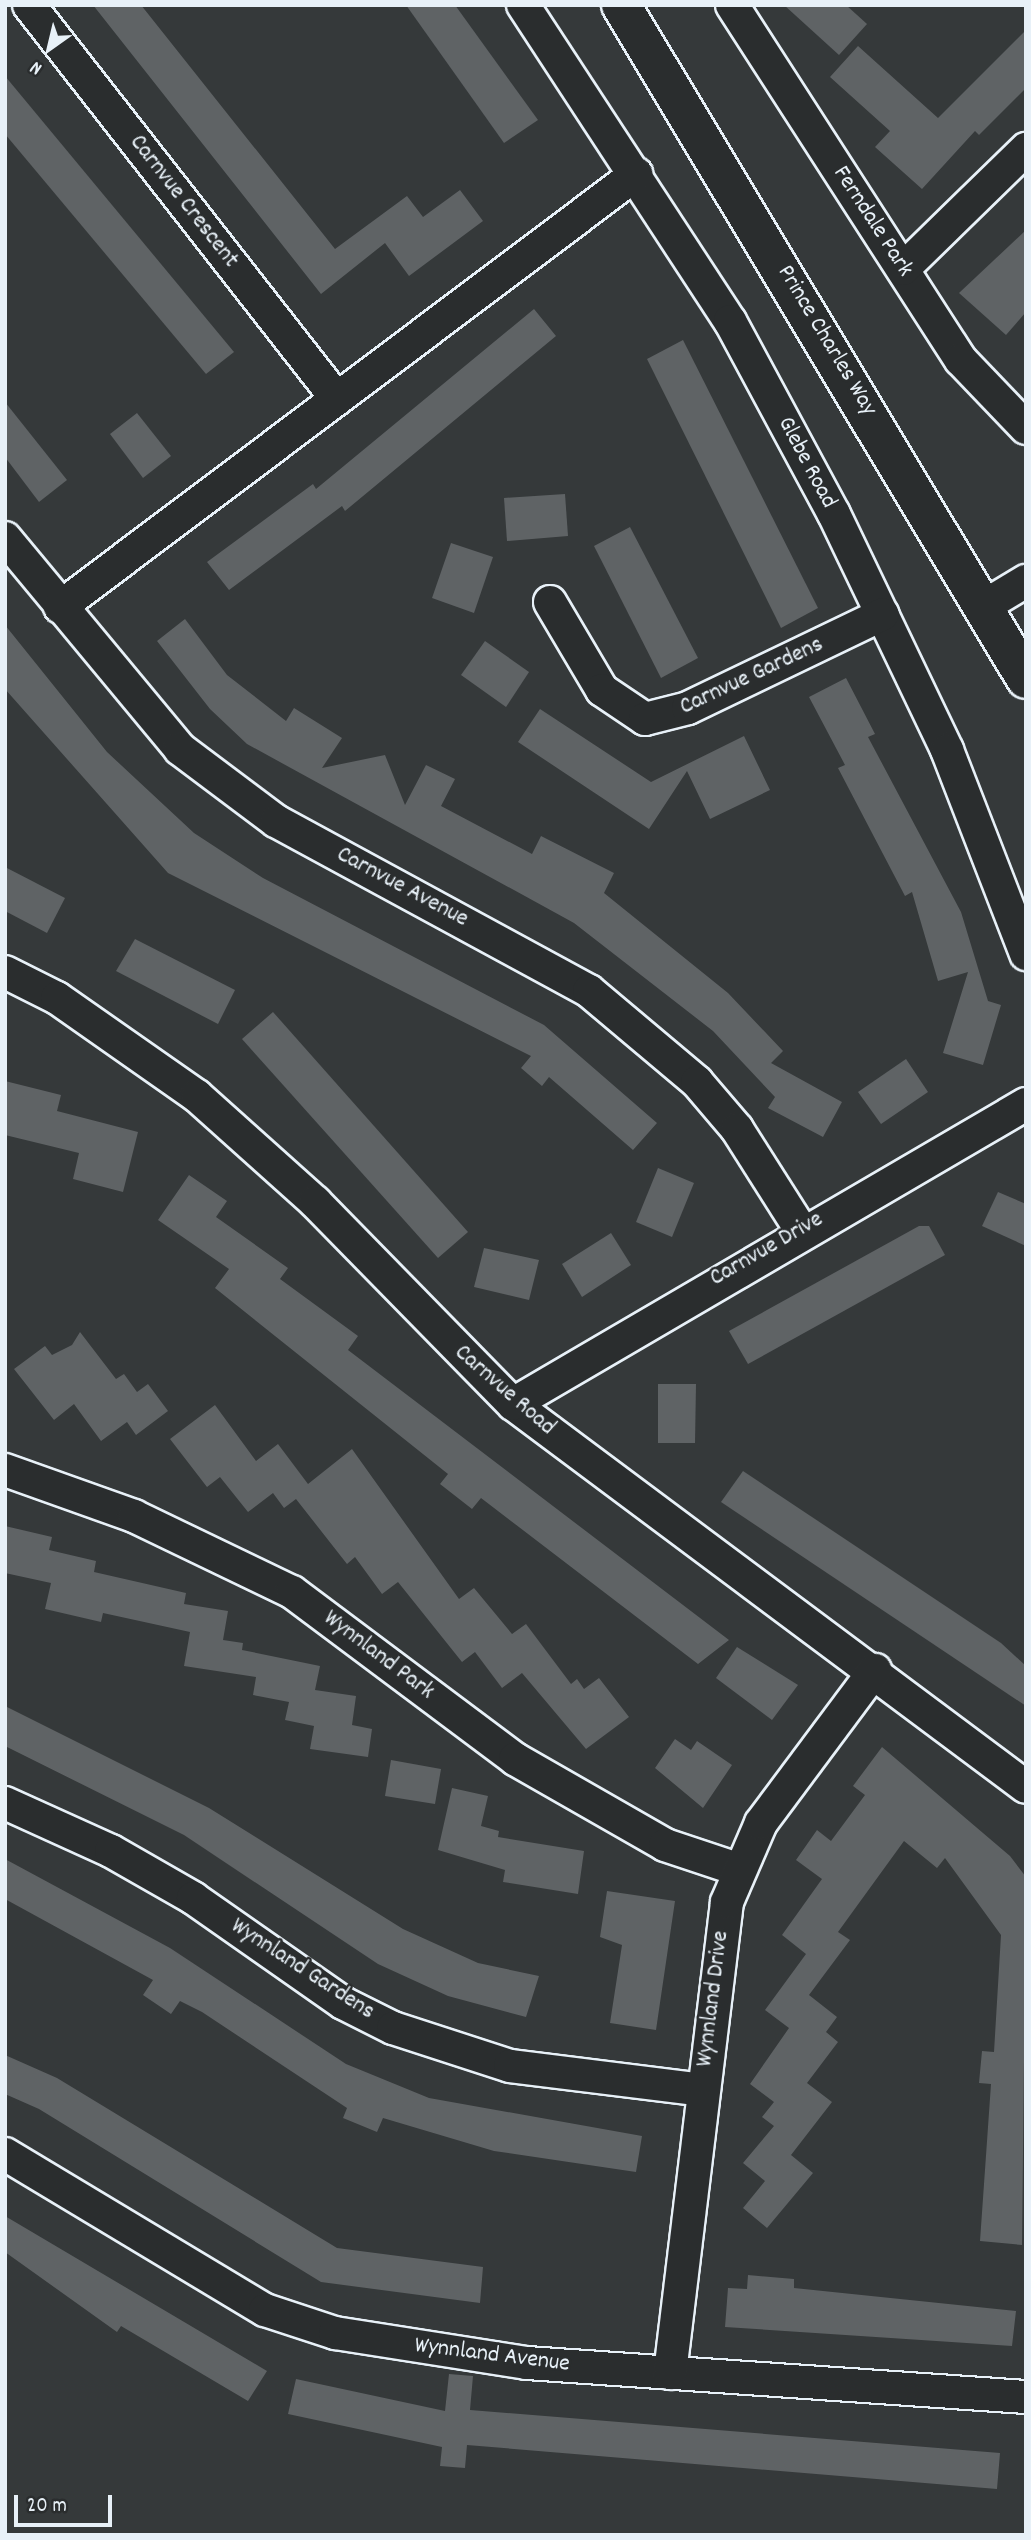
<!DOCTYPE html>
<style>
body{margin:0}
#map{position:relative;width:1031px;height:2540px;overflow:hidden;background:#35393a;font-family:Dekko,sans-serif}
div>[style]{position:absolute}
.building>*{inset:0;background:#5f6365}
.roads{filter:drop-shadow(2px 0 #e8f1f8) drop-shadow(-2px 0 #e8f1f8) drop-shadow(0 2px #e8f1f8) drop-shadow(0 -2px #e8f1f8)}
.minor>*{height:32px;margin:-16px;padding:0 16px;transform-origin:16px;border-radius:16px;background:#2a2d2e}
.tertiary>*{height:38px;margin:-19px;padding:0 19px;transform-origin:19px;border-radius:19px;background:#2a2d2e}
span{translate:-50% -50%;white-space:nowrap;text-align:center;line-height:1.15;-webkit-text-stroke:5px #2a2d2e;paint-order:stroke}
.street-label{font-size:24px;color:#e8f1f8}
.frame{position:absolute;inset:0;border:7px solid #e8f1f8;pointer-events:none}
.north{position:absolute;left:14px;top:14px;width:70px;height:70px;-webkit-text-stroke:5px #2a2d2e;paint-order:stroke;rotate:214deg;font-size:19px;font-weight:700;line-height:28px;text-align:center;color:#e8f1f8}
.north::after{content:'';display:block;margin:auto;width:24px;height:32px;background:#e8f1f8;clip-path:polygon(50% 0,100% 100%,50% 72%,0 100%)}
.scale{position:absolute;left:14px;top:2495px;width:98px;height:32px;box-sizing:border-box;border:4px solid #e8f1f8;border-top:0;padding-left:9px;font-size:21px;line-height:24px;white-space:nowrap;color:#e8f1f8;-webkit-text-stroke:5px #2a2d2e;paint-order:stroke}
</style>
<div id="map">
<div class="building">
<i style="clip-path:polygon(93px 5px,141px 5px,335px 249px,407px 196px,423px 217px,460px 190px,483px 221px,409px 276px,385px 243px,321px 294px)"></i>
<i style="clip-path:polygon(406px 5px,455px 5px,538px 120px,504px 143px)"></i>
<i style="clip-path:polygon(784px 5px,846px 5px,867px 24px,839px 55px)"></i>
<i style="clip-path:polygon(1026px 30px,1026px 88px,979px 135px,975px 131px,922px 189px,875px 147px,890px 131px,830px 77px,858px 46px,938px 118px)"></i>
<i style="clip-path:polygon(5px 76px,234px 352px,206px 374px,5px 134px)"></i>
<i style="clip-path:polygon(1026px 230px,1026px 312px,1006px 335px,959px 293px)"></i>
<i style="clip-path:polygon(534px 309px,556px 336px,345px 511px,342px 506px,229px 590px,207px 562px,313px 484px,316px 489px)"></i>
<i style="clip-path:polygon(683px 340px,818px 608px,781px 628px,647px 359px)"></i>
<i style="clip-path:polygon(5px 402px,67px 480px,39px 502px,5px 457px)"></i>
<i style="clip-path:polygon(137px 413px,171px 456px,143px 478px,110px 434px)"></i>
<i style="clip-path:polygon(565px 494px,568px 536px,507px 541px,504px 498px)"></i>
<i style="clip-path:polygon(630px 527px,698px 658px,661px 678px,594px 546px)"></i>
<i style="clip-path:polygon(451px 543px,493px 557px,474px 613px,432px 598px)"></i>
<i style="clip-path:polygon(185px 619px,227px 675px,286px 721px,294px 708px,342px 738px,322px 768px,385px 755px,405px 805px,426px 765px,455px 779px,441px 806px,532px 854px,541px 836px,614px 873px,604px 893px,728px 993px,783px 1051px,771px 1063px,842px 1102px,823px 1137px,768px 1108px,775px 1097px,713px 1031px,574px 923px,247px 744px,210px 709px,157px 641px)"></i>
<i style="clip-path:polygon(5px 625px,107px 752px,194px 833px,263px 878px,544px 1025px,657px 1123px,633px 1150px,549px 1077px,542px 1086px,521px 1068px,531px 1056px,168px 873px,5px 689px)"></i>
<i style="clip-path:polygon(485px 641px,529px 672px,506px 707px,461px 675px)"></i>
<i style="clip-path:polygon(846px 678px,875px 734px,868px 737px,961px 912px,988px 1001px,1001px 1005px,983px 1065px,943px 1053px,968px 972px,938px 981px,912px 892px,905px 896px,838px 768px,845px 765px,809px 697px)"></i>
<i style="clip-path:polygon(540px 709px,651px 782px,744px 736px,770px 790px,710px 819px,687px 771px,649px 829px,518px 742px)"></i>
<i style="clip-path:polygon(5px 867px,65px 898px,47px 933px,5px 911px)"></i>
<i style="clip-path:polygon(135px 939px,235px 990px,218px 1024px,116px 971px)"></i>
<i style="clip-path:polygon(273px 1012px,468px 1232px,438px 1258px,242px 1039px)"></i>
<i style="clip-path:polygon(906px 1059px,928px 1092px,881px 1124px,858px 1092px)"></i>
<i style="clip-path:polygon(5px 1081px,61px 1095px,57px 1111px,138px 1132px,123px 1192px,73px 1179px,79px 1153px,5px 1135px)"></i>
<i style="clip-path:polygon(658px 1168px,694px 1183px,672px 1237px,636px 1222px)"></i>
<i style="clip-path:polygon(189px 1175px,227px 1201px,216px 1217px,288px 1268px,280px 1279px,358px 1336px,348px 1350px,729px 1640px,698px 1664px,481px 1498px,472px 1509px,440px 1484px,448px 1474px,215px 1288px,229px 1269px,158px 1220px)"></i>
<i style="clip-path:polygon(998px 1192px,1026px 1204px,1026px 1246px,982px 1226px)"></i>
<i style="clip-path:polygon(919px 1226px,929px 1226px,945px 1255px,748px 1364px,729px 1331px)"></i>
<i style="clip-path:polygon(611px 1233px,631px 1265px,582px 1297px,562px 1264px)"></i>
<i style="clip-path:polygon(484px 1248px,539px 1260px,529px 1300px,474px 1287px)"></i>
<i style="clip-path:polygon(80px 1332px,116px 1379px,124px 1374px,137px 1392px,148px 1384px,168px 1411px,136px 1435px,127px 1422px,101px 1441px,74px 1404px,54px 1420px,14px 1369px,45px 1346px,52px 1355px,72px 1345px)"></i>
<i style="clip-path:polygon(658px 1384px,696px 1384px,695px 1443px,658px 1443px)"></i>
<i style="clip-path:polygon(215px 1405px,256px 1461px,278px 1444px,308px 1484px,352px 1449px,459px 1599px,474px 1588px,512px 1634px,526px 1624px,571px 1684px,577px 1679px,584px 1689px,599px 1678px,629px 1717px,586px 1749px,522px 1673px,502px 1688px,475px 1652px,462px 1662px,398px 1582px,382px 1594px,355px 1557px,347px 1564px,296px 1499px,284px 1508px,273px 1493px,248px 1512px,220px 1477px,207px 1487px,170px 1439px)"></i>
<i style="clip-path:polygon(743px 1471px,1001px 1643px,1026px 1666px,1026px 1706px,721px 1502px)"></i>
<i style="clip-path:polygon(5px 1526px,52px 1537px,49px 1550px,96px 1561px,94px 1572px,186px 1593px,184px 1604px,228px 1611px,223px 1640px,243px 1643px,242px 1650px,320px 1666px,315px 1690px,356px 1696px,352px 1725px,372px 1729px,368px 1757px,310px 1749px,314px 1726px,285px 1720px,289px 1702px,253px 1695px,256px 1677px,184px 1666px,190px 1632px,103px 1613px,101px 1622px,45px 1609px,51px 1583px,5px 1573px)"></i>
<i style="clip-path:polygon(737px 1647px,798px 1685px,772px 1720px,716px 1678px)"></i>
<i style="clip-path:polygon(5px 1706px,209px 1808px,403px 1929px,478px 1963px,539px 1976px,526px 2017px,448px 1996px,378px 1964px,184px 1835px,5px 1746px)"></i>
<i style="clip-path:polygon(675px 1739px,691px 1750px,697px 1741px,732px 1765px,703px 1808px,655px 1768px)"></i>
<i style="clip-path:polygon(882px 1747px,1010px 1856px,1026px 1877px,1022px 2245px,980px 2241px,991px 2084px,979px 2083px,982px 2051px,994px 2052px,1001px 1935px,945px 1858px,937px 1868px,904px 1841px,838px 1932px,850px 1940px,809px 1995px,837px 2017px,826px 2032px,838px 2042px,807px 2083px,832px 2102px,791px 2155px,813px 2173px,767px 2228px,743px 2208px,765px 2181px,743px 2163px,774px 2126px,762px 2117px,774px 2102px,750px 2084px,789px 2028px,765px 2010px,806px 1954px,782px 1935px,822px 1879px,796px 1860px,817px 1830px,831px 1841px,865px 1795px,853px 1786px)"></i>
<i style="clip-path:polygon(391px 1760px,441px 1769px,435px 1804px,385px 1796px)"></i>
<i style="clip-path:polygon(452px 1788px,488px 1796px,481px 1826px,499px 1831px,498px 1837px,584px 1851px,578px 1894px,503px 1882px,505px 1870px,438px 1850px)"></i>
<i style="clip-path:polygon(5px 1859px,170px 1948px,346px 2064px,429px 2098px,642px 2136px,636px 2172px,494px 2151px,383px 2118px,377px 2132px,343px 2118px,347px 2108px,202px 2012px,180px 2001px,171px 2014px,143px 1995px,153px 1980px,5px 1899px)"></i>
<i style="clip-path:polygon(607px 1891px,675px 1901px,656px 2030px,610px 2023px,622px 1945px,600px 1937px)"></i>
<i style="clip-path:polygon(5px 2055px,57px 2078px,337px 2248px,483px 2267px,480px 2303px,321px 2282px,39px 2109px,5px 2094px)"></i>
<i style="clip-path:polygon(5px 2216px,267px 2371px,248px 2401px,121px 2326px,117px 2332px,5px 2252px)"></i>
<i style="clip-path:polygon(748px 2275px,794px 2279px,794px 2288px,1016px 2311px,1012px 2346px,725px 2327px,728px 2288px,747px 2289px)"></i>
<i style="clip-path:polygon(449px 2374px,473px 2376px,470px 2410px,1000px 2453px,997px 2489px,467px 2445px,465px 2468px,440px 2466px,442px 2447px,288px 2414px,296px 2379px,445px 2411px)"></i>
</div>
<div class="roads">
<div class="minor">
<i style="left:29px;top:5px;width:500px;rotate:51.98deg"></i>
<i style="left:523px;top:5px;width:378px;rotate:56.8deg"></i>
<i style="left:730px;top:321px;width:219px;rotate:61.7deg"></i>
<i style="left:834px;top:514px;width:262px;rotate:64.4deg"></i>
<i style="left:947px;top:750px;width:219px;rotate:68.8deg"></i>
<i style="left:732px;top:5px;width:422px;rotate:57.2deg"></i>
<i style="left:961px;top:360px;width:94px;rotate:46.3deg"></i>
<i style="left:903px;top:269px;width:172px;rotate:-44.3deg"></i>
<i style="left:5px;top:538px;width:274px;rotate:50.3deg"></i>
<i style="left:180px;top:749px;width:120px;rotate:36.9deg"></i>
<i style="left:276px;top:821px;width:356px;rotate:28.5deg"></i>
<i style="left:589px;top:991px;width:141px;rotate:40.1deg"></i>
<i style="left:697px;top:1082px;width:62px;rotate:49.6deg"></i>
<i style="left:737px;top:1129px;width:120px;rotate:57.6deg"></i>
<i style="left:550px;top:602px;width:102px;rotate:59.4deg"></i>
<i style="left:602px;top:690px;width:52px;rotate:34deg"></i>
<i style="left:645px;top:719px;width:44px;rotate:-14.3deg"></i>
<i style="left:688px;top:708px;width:216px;rotate:-25.7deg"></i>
<i style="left:986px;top:605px;width:47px;rotate:-31deg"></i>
<i style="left:60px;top:607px;width:721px;rotate:-36.93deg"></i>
<i style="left:5px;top:972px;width:58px;rotate:26.6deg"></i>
<i style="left:57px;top:998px;width:171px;rotate:35deg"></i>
<i style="left:197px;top:1096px;width:159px;rotate:41.9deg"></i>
<i style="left:315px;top:1202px;width:283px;rotate:45.6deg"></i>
<i style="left:513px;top:1404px;width:640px;rotate:36.74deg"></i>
<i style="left:513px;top:1404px;width:594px;rotate:-30.32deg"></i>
<i style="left:5px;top:1470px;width:137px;rotate:19.6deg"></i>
<i style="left:134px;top:1516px;width:175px;rotate:25.7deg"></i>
<i style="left:292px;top:1592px;width:279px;rotate:36.8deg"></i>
<i style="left:515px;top:1759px;width:173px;rotate:29.8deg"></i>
<i style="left:665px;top:1845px;width:76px;rotate:18.4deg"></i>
<i style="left:5px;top:1803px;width:116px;rotate:24.4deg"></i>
<i style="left:111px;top:1851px;width:95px;rotate:29.8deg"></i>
<i style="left:193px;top:1898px;width:183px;rotate:35deg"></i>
<i style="left:343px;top:2003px;width:56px;rotate:26.6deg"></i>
<i style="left:393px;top:2028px;width:123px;rotate:18deg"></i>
<i style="left:510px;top:2066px;width:194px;rotate:7.1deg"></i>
<i style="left:5px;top:2154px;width:303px;rotate:31deg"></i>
<i style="left:265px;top:2310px;width:74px;rotate:18.2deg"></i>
<i style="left:335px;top:2333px;width:194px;rotate:8.9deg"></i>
<i style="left:527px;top:2363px;width:500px;rotate:3.9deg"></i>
<i style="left:670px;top:2373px;width:474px;rotate:-83.1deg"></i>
<i style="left:727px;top:1902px;width:86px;rotate:-66.7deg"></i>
<i style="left:761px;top:1823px;width:191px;rotate:-53.3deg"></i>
</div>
<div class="tertiary">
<i style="left:621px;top:5px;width:786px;rotate:59deg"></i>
</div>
</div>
<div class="street-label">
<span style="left:183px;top:202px;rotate:52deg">Carnvue Crescent</span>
<span style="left:872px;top:222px;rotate:57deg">Ferndale Park</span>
<span style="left:826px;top:341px;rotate:59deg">Prince Charles Way</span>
<span style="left:806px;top:463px;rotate:62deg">Glebe Road</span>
<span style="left:752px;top:677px;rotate:-25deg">Carnvue Gardens</span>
<span style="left:402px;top:888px;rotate:28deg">Carnvue Avenue</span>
<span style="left:767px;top:1250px;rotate:-30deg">Carnvue Drive</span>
<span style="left:504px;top:1391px;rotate:41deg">Carnvue Road</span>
<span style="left:378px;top:1656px;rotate:37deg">Wynnland Park</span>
<span style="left:302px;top:1970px;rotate:33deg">Wynnland Gardens</span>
<span style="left:714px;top:1999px;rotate:-83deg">Wynnland Drive</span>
<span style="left:492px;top:2356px;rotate:7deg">Wynnland Avenue</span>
</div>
<div class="frame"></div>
<div class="north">N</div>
<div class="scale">20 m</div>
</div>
